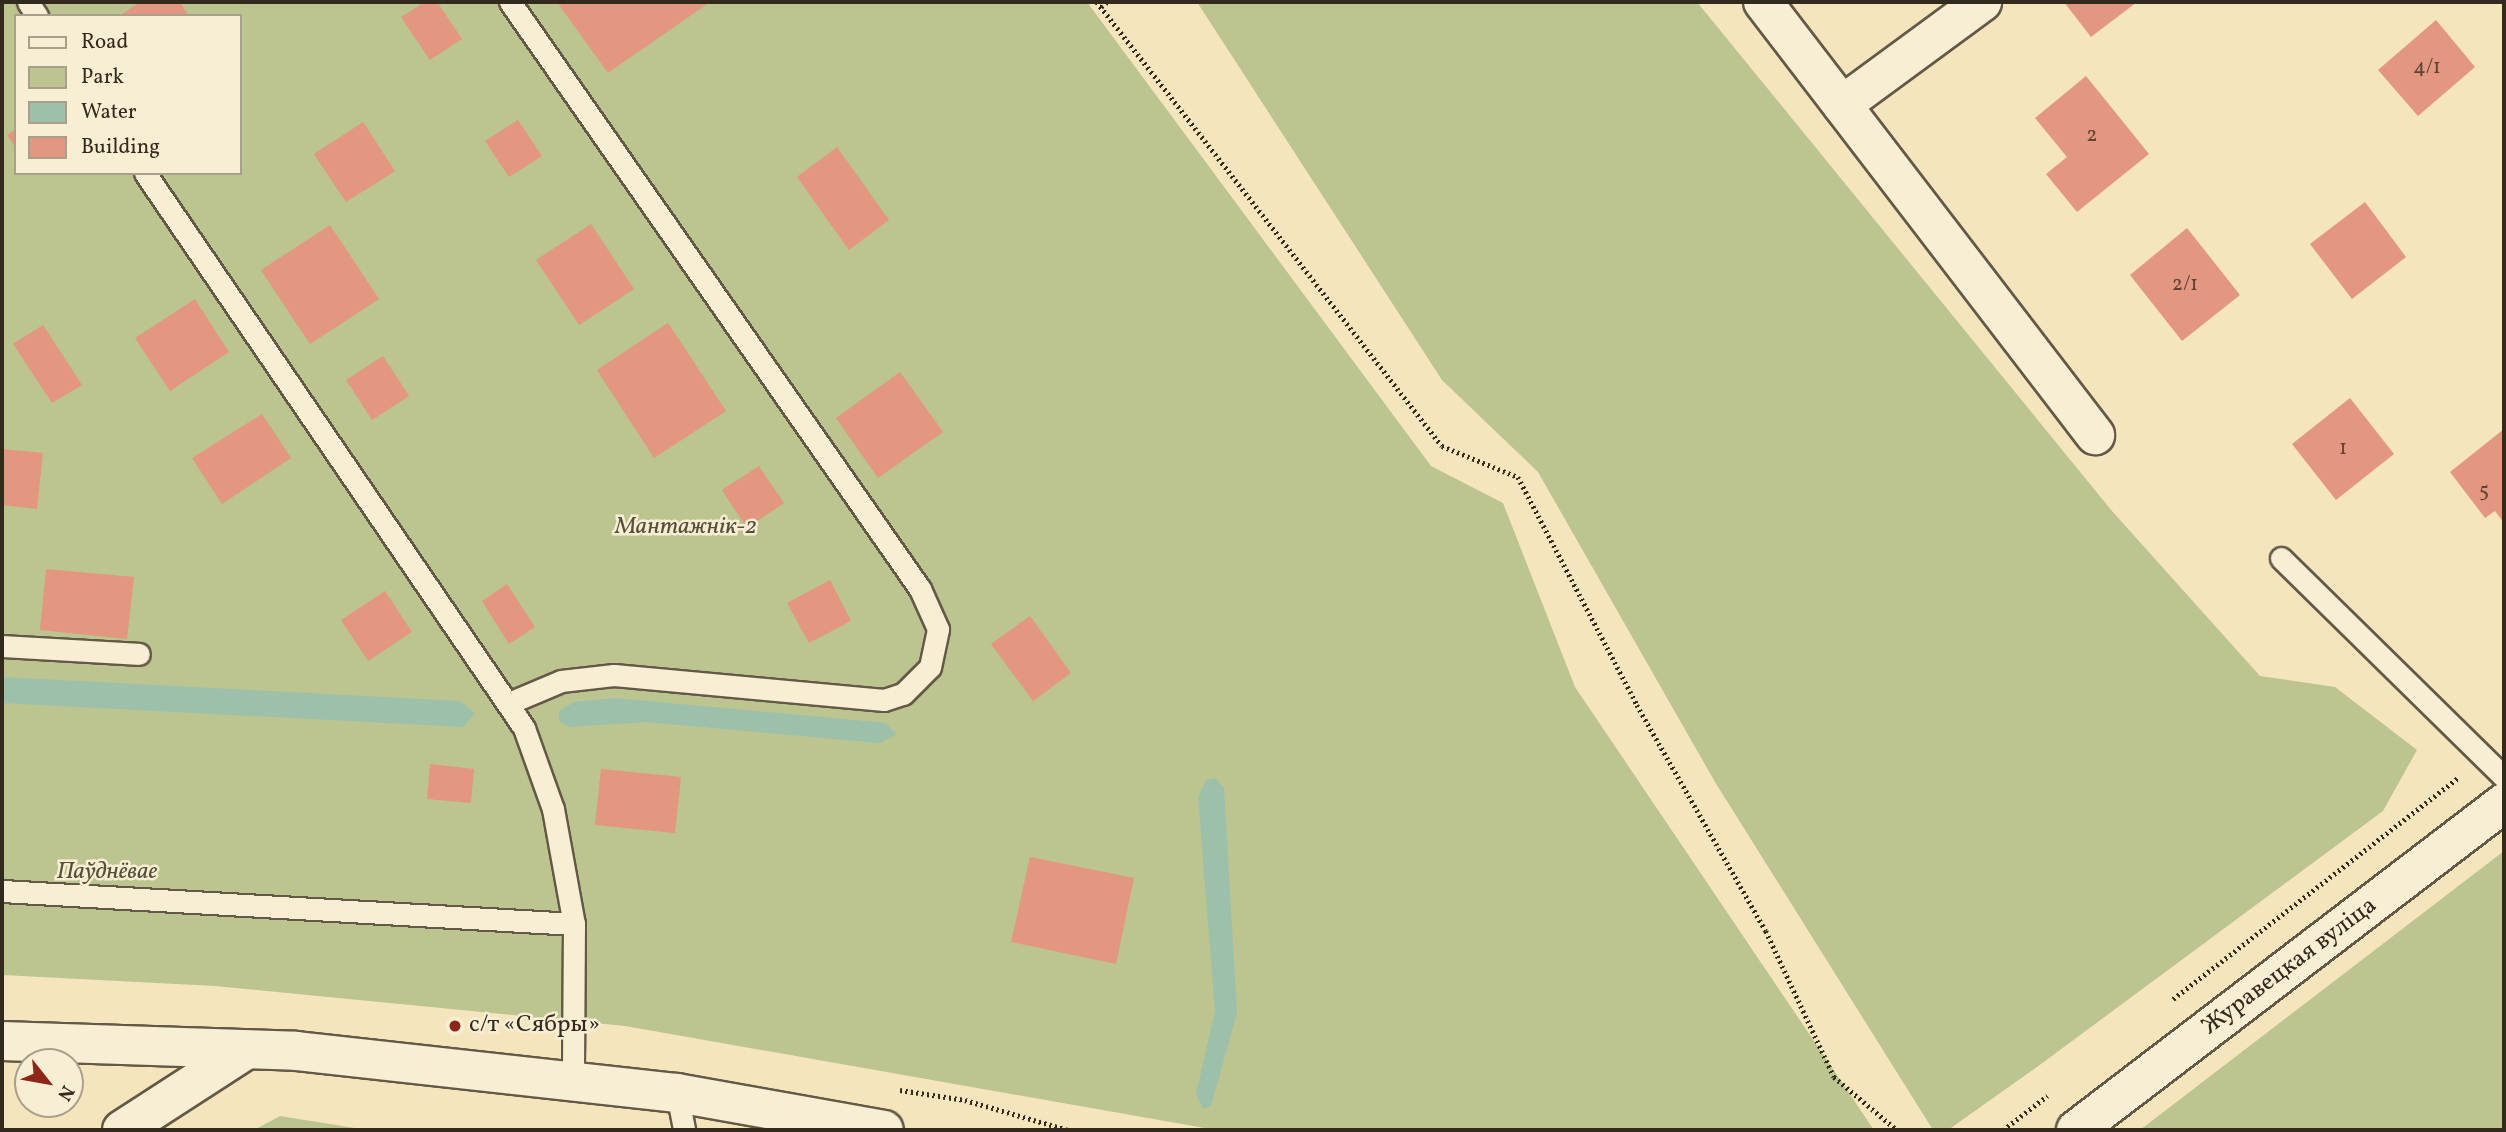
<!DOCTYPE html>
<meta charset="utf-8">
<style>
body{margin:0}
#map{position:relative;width:2506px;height:1132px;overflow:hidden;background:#f4e5bd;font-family:Vollkorn,serif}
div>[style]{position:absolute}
.green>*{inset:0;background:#bcc490}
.water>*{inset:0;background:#9dc0ab}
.building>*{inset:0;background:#e39680}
.path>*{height:4.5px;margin-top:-2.25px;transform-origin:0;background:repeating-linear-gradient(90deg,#332a1e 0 2px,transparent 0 5.5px)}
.roads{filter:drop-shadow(2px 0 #635946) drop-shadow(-2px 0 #635946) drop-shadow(0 2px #635946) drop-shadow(0 -2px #635946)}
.lane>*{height:21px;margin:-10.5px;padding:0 10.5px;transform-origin:10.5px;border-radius:10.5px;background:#f8eed4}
.street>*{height:38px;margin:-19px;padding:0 19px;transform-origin:19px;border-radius:19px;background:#f8eed4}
.secondary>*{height:38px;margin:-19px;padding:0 19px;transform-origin:19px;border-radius:19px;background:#f8eed4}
.dots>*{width:19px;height:19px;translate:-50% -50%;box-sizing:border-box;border:4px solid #f8eed4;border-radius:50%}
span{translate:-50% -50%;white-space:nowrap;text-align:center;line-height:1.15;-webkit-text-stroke:5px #f8eed4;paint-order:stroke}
.number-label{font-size:21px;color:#5f4536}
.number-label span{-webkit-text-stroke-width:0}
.park-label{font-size:24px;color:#55503a;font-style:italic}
.street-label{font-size:24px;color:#332a1e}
.poi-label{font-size:24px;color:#332a1e}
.left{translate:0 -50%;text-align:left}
.frame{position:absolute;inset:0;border:4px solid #332a1e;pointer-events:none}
.legend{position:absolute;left:14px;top:14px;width:228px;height:161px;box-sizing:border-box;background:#f8eed4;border:2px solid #a9a08b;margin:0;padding:9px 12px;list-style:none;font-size:21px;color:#332a1e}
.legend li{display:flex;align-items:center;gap:14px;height:35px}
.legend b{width:35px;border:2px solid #a9a08b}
.north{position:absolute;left:14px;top:1048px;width:70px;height:70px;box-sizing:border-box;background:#f8eed4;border:2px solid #a9a08b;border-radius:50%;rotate:121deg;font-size:19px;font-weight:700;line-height:28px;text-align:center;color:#332a1e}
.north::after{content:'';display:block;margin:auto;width:24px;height:32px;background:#8f2418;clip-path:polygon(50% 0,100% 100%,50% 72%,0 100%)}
</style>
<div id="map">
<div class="green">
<i style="clip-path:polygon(evenodd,2px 2px,1087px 2px,1431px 466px,1503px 503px,1575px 687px,1874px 1130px,1216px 1130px,625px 1026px,215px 986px,2px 975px,2px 2px,16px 16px,240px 16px,240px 173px,16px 173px,16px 16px)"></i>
<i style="clip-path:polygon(1197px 2px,1697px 2px,2112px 511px,2260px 676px,2335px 687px,2417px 750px,2383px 811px,2041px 1064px,1948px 1130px,1933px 1130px,1715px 782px,1538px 472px,1442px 380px)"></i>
<i style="clip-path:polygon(2504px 851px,2504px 1130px,2140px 1130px)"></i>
<i style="clip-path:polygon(280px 1116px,367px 1130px,254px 1130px)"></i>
</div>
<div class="water">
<i style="clip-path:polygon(2px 677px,460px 701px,475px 713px,463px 727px,2px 703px)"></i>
<i style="clip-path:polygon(614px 698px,886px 723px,896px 734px,880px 743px,646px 722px,569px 727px,559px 721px,559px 711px,574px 702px)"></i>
<i style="clip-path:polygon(1215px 778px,1224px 788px,1237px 1013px,1211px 1106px,1203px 1109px,1196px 1094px,1215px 1011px,1198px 797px,1206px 780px)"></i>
</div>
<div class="building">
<i style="clip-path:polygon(140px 2px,180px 2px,189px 16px,119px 16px)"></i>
<i style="clip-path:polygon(425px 2px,437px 2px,462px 39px,430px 60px,401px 17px)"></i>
<i style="clip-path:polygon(557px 2px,710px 2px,608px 73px)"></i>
<i style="clip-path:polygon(2064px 2px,2137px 2px,2091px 37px)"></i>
<i style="clip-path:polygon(2436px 20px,2475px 67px,2418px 116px,2378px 70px)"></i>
<i style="clip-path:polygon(2086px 76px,2149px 154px,2077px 212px,2046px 174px,2067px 157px,2035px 118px)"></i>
<i style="clip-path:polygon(518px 120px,542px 156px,509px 177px,485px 141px)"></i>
<i style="clip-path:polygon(363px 122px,395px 171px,346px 202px,314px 154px)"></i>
<i style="clip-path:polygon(16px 129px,16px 148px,7px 135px)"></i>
<i style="clip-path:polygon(837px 147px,889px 220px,849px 250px,797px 177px)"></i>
<i style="clip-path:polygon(2365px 202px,2406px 257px,2352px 299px,2310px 244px)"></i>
<i style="clip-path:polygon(591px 224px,634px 289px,579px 325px,536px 260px)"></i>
<i style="clip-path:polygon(330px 225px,379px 299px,310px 344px,261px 270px)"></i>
<i style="clip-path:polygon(2187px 228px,2240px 295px,2182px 341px,2130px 275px)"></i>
<i style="clip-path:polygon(195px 299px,229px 352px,170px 391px,135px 338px)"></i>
<i style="clip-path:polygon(668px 323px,726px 411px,654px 458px,597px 370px)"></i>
<i style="clip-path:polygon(43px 325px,82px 385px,52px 403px,13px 344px)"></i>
<i style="clip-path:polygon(383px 356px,409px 396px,372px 420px,346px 380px)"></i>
<i style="clip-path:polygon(900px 372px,943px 432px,878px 478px,836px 418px)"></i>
<i style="clip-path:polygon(2350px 398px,2394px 454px,2336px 500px,2292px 444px)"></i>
<i style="clip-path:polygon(262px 414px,291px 458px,222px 504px,192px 458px)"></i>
<i style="clip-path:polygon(2504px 429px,2504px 523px,2495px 511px,2485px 518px,2450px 472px)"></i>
<i style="clip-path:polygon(2px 449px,43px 453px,37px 509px,2px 505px)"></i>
<i style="clip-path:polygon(759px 466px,784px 503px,747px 528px,722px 490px)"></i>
<i style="clip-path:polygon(46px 569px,134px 577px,127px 639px,40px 630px)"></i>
<i style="clip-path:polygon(830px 580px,851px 621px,809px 643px,787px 603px)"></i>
<i style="clip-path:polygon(507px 584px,535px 627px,509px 644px,482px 601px)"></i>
<i style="clip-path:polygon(385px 591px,412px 632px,368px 661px,341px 620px)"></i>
<i style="clip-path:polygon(1030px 616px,1071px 673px,1033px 701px,991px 644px)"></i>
<i style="clip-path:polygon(430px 764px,474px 769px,471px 803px,427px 799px)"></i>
<i style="clip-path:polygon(601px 769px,681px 777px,675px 833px,595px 825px)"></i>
<i style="clip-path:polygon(1030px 857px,1134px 878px,1116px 964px,1011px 942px)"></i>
</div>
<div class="path">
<i style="left:1097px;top:2px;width:562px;rotate:52.15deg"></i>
<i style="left:1442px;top:446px;width:82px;rotate:22.2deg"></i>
<i style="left:1518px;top:477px;width:257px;rotate:62.4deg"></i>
<i style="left:1637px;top:705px;width:260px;rotate:60.3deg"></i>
<i style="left:1766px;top:931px;width:161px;rotate:65deg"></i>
<i style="left:1834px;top:1077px;width:82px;rotate:40.1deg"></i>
<i style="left:1101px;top:7px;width:8px;rotate:-40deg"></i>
<i style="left:2173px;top:999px;width:362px;rotate:-37.8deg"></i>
<i style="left:900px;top:1090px;width:66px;rotate:8.7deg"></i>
<i style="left:965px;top:1100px;width:107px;rotate:16.2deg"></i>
<i style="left:2003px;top:1130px;width:56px;rotate:-37.7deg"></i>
</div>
<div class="roads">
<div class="lane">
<i style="left:28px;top:2px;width:17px;rotate:57deg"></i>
<i style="left:145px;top:173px;width:672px;rotate:55.67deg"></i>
<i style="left:524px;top:728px;width:86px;rotate:70.3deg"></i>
<i style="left:553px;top:809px;width:117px;rotate:79.7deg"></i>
<i style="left:574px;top:924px;width:156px;rotate:90.4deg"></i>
<i style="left:2281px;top:558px;width:313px;rotate:44.5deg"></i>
<i style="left:2px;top:646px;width:137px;rotate:3.3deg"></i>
<i style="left:509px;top:703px;width:56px;rotate:-22.9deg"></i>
<i style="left:561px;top:681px;width:53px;rotate:-6.5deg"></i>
<i style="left:614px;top:675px;width:271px;rotate:5.3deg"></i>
<i style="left:884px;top:700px;width:20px;rotate:-18deg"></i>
<i style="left:903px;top:694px;width:38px;rotate:-45deg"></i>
<i style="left:930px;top:667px;width:39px;rotate:-78deg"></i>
<i style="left:938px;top:629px;width:44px;rotate:-114.2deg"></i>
<i style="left:920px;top:589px;width:716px;rotate:-124.93deg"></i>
<i style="left:2px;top:891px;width:573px;rotate:3.3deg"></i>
<i style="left:677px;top:1093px;width:38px;rotate:79deg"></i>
</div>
<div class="street">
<i style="left:1763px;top:2px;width:546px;rotate:52.52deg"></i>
<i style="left:1842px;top:105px;width:174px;rotate:-36.3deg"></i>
<i style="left:122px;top:1130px;width:145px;rotate:-32.9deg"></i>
</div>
<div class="secondary">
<i style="left:2px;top:1041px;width:294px;rotate:1.9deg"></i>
<i style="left:296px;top:1051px;width:383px;rotate:6.3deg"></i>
<i style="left:677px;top:1093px;width:210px;rotate:10.1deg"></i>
<i style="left:2076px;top:1130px;width:539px;rotate:-37.38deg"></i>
</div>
</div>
<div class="dots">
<i style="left:455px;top:1026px;background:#8f2418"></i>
</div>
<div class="number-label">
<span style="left:2427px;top:68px">4/1</span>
<span style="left:2092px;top:136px">2</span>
<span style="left:2185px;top:285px">2/1</span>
<span style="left:2343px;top:449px">1</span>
<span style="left:2484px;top:491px">5</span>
</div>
<div class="park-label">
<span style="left:686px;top:528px">Мантажнік-2</span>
<span style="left:107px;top:873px">Паўднёвае</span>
</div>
<div class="street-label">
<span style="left:2290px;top:967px;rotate:-37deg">Журавецкая вуліца</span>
</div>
<div class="poi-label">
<span class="left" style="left:469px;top:1026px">с/т «Сябры»</span>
</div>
<div class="frame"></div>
<ul class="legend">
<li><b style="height:9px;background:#f8eed4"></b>Road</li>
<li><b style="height:19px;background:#bcc490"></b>Park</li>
<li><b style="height:19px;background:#9dc0ab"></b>Water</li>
<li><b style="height:19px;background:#e39680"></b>Building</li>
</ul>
<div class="north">N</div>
</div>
